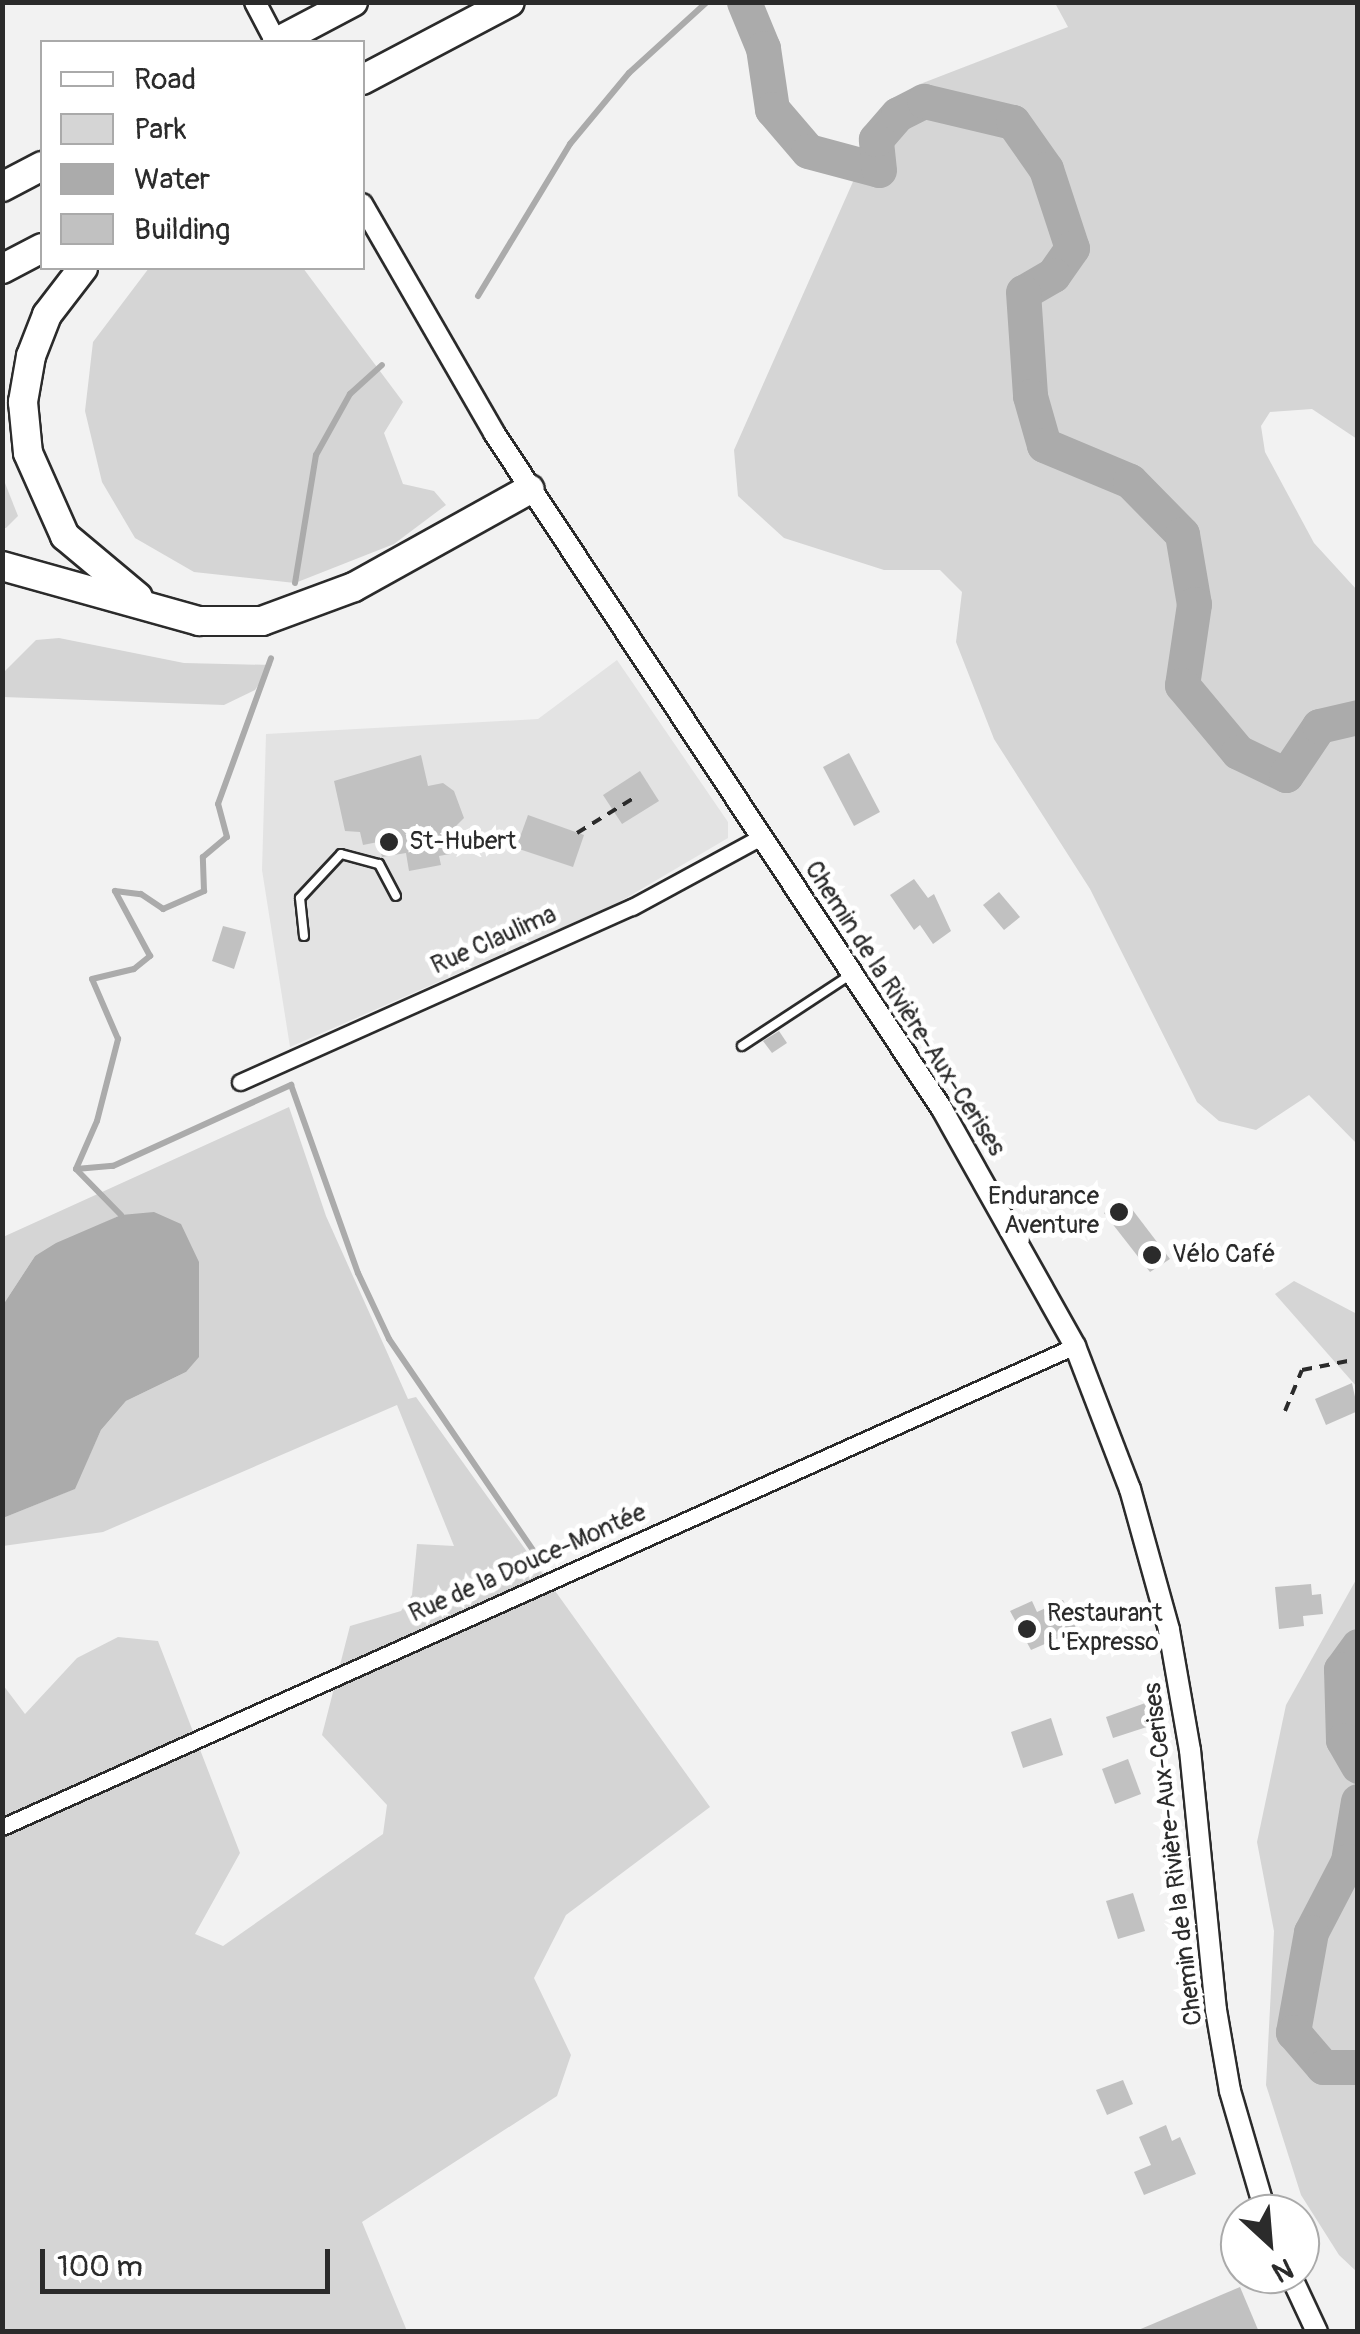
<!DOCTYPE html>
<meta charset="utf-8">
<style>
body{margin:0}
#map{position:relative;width:1360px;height:2334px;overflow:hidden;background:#f2f2f2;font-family:Pangolin,sans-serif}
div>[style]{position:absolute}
.built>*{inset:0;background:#e3e3e3}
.green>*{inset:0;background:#d5d5d5}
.water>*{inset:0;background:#ababab}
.stream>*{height:6px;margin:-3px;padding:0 3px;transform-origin:3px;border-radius:3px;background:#ababab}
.river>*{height:35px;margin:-17.5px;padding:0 17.5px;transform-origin:17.5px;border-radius:17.5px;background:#ababab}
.building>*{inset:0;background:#c1c1c1}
.path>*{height:4px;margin-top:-2px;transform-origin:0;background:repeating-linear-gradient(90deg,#2b2b2b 0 10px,transparent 0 18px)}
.roads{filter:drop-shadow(2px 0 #2b2b2b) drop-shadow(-2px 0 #2b2b2b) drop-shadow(0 2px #2b2b2b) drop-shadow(0 -2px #2b2b2b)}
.lane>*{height:8px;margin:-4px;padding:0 4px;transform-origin:4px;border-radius:4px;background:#fff}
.street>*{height:15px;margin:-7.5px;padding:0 7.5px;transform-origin:7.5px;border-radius:7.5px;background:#fff}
.secondary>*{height:20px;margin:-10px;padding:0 10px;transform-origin:10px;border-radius:10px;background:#fff}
.highway>*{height:28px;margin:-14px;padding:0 14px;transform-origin:14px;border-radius:14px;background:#fff}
.dots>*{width:28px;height:28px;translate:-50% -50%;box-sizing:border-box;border:5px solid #fff;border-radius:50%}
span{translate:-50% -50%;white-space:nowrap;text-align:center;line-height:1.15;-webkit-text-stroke:10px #fff;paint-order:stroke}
.poi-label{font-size:25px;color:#2b2b2b}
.left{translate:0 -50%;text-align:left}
.right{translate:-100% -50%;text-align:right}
.street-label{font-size:25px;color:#2b2b2b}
.frame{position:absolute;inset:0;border:5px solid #2b2b2b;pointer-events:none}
.legend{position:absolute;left:40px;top:40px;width:325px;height:230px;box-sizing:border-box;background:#fff;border:2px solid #aaa;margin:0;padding:12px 18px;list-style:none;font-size:30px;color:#2b2b2b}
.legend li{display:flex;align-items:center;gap:20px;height:50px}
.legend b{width:50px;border:2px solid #aaa}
.north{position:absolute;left:1220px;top:2194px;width:100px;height:100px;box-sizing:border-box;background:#fff;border:2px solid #aaa;border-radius:50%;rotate:154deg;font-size:28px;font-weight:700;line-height:40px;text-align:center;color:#2b2b2b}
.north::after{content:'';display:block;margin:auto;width:35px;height:45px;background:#2b2b2b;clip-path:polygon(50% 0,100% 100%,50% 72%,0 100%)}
.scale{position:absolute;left:40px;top:2249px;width:290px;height:45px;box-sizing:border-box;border:5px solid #2b2b2b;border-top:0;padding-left:12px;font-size:30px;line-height:35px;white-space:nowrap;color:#2b2b2b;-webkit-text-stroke:8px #fff;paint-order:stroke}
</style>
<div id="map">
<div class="built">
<i style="clip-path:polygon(617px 660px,728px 822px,728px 838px,616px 904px,290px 1047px,262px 870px,266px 734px,538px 719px)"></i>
</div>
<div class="green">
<i style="clip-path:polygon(1055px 3px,1357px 3px,1357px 439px,1312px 409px,1270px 412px,1261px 426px,1265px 452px,1314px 543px,1357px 590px,1357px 1144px,1309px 1095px,1256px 1130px,1219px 1121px,1197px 1102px,1090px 889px,994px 739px,956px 642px,962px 592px,940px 570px,884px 570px,784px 538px,738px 496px,734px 450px,887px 105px,915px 86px,1068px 27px)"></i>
<i style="clip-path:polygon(149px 268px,303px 268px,403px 402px,384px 433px,403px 484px,434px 491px,446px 505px,394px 544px,295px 583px,194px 572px,135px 538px,102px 482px,85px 411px,93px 342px)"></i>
<i style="clip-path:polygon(3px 478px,18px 516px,6px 528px,3px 528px)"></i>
<i style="clip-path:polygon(59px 638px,184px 663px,272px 665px,255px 690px,224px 705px,3px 697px,3px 673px,36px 640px)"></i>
<i style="clip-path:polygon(289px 1107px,326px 1216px,408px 1399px,416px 1397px,710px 1807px,566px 1915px,534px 1978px,571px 2055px,557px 2096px,362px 2222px,407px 2331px,3px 2331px,3px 1685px,25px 1714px,77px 1658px,118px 1637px,158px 1641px,240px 1853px,195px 1934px,223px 1946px,383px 1834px,387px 1805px,322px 1735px,350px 1626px,401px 1611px,412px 1595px,417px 1544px,454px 1546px,397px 1405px,103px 1532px,3px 1546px,3px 1518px,74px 1489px,101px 1430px,126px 1401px,186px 1372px,121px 1215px,35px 1256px,3px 1305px,3px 1237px)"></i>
<i style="clip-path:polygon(1294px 1281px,1357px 1314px,1357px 1387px,1275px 1294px)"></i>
<i style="clip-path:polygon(1357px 1578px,1357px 2272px,1339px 2255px,1301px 2195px,1266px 2085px,1274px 1931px,1257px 1842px,1286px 1705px)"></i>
</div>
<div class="water">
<i style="clip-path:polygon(154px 1212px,181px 1224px,199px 1262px,199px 1357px,186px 1372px,126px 1401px,101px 1430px,75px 1489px,3px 1518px,3px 1305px,35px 1256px,56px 1243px,121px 1215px)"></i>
</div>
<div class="stream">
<i style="left:478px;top:296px;width:178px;rotate:-58.8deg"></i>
<i style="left:570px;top:144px;width:92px;rotate:-50.3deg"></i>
<i style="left:629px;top:73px;width:105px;rotate:-42.3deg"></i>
<i style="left:295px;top:583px;width:130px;rotate:-80.7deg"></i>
<i style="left:316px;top:455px;width:70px;rotate:-60.9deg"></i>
<i style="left:350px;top:394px;width:43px;rotate:-42.2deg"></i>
<i style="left:76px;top:1169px;width:37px;rotate:-5deg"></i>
<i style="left:113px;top:1166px;width:196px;rotate:-24.5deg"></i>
<i style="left:291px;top:1085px;width:200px;rotate:70.4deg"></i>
<i style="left:358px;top:1273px;width:73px;rotate:64.8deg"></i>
<i style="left:389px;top:1339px;width:271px;rotate:55.7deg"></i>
<i style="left:121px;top:1215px;width:64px;rotate:-134.4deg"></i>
<i style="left:76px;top:1169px;width:52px;rotate:-66.4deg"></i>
<i style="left:97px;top:1121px;width:85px;rotate:-75.6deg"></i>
<i style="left:118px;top:1039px;width:65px;rotate:-113.4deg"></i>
<i style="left:92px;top:979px;width:43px;rotate:-13.4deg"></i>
<i style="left:134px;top:969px;width:21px;rotate:-39deg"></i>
<i style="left:150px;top:956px;width:74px;rotate:-118.3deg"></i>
<i style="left:115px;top:891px;width:26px;rotate:7deg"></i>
<i style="left:141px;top:894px;width:27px;rotate:34deg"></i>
<i style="left:163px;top:909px;width:45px;rotate:-23.7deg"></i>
<i style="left:204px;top:891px;width:34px;rotate:-92deg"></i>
<i style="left:203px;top:857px;width:31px;rotate:-40deg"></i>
<i style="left:227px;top:837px;width:34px;rotate:-105deg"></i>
<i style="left:218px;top:804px;width:155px;rotate:-70deg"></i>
</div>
<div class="river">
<i style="left:744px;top:2px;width:50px;rotate:67.6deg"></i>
<i style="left:763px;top:48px;width:62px;rotate:81.6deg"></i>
<i style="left:772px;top:109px;width:55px;rotate:49.4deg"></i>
<i style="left:808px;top:151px;width:73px;rotate:15deg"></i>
<i style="left:879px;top:170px;width:31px;rotate:-96deg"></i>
<i style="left:876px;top:139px;width:33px;rotate:-49deg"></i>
<i style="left:898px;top:114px;width:29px;rotate:-27deg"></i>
<i style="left:924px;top:101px;width:91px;rotate:13.3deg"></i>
<i style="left:1013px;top:122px;width:57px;rotate:54.9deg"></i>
<i style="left:1046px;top:169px;width:83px;rotate:71.8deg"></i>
<i style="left:1072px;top:248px;width:33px;rotate:125deg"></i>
<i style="left:1053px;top:275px;width:34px;rotate:150deg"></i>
<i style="left:1023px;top:292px;width:104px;rotate:86.1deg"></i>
<i style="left:1030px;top:396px;width:51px;rotate:74.1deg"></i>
<i style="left:1044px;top:445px;width:93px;rotate:22.7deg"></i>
<i style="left:1130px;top:481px;width:74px;rotate:45.5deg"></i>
<i style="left:1182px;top:534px;width:71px;rotate:80.3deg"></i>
<i style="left:1194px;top:604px;width:82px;rotate:98.4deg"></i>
<i style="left:1182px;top:685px;width:87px;rotate:50.1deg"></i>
<i style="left:1238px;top:752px;width:53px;rotate:25.6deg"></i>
<i style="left:1286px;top:775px;width:59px;rotate:-56deg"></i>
<i style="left:1319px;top:726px;width:40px;rotate:-13deg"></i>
<i style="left:1358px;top:1646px;width:29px;rotate:126deg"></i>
<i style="left:1341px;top:1669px;width:71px;rotate:88.4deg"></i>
<i style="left:1343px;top:1740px;width:30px;rotate:60deg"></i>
<i style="left:1358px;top:1801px;width:61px;rotate:99.5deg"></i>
<i style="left:1348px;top:1861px;width:80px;rotate:117.5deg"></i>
<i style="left:1311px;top:1932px;width:102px;rotate:100.2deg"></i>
<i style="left:1293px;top:2032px;width:46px;rotate:49.4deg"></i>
<i style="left:1323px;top:2067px;width:35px"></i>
</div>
<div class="building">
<i style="clip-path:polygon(849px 753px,880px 812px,854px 826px,823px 767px)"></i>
<i style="clip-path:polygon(421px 755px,428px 786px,443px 783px,454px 791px,464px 818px,447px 835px,450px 854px,439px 856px,441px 865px,409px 871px,406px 853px,382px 857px,378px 842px,363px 845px,360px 832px,345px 831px,334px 781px)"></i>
<i style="clip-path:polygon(640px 771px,659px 801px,622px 824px,603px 795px)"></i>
<i style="clip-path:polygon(528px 815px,584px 835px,573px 867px,516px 848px)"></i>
<i style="clip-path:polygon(914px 879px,928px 898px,934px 894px,951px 931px,933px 944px,920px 925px,914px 930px,890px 895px)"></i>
<i style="clip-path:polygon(999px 892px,1020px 917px,1004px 930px,983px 905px)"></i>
<i style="clip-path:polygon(223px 926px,246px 932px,234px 969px,212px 961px)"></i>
<i style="clip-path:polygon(779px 1031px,787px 1043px,772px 1053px,763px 1041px)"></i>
<i style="clip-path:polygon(1125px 1200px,1170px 1259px,1150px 1272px,1104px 1213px)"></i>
<i style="clip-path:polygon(1352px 1383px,1358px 1411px,1326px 1425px,1315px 1399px)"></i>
<i style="clip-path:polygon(1311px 1584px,1312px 1595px,1321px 1594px,1323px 1614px,1303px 1616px,1304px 1626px,1279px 1629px,1275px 1587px)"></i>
<i style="clip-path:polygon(1063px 1600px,1077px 1630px,1031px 1650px,1010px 1611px,1032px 1601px,1037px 1612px)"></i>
<i style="clip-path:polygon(1151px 1701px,1159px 1723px,1113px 1738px,1106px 1717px)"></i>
<i style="clip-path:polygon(1051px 1718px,1063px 1755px,1023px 1768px,1011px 1732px)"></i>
<i style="clip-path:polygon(1128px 1759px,1141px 1794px,1115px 1804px,1102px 1769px)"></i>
<i style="clip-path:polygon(1133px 1893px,1145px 1931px,1118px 1939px,1106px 1901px)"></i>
<i style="clip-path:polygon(1123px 2080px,1133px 2104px,1107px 2115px,1096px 2090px)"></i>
<i style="clip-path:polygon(1166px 2125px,1172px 2141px,1180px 2137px,1196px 2174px,1144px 2195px,1134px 2172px,1151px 2165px,1139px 2137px)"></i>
<i style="clip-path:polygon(1240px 2287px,1259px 2332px,1136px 2331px)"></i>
</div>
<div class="path">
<i style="left:577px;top:833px;width:65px;rotate:-31.7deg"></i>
<i style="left:1285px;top:1411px;width:44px;rotate:-67.5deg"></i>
<i style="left:1302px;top:1370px;width:57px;rotate:-11.1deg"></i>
</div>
<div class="roads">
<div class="lane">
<i style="left:304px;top:936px;width:38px;rotate:-96deg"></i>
<i style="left:300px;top:898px;width:60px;rotate:-47deg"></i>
<i style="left:341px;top:854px;width:39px;rotate:15deg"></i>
<i style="left:379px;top:864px;width:36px;rotate:62deg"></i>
<i style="left:742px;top:1046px;width:129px;rotate:-33.3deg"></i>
</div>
<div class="street">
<i style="left:240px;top:1082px;width:429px;rotate:-24.1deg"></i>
<i style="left:632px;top:907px;width:149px;rotate:-28.5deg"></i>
<i style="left:2px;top:1827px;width:1176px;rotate:-24.15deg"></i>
</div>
<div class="secondary">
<i style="left:255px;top:2px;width:45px;rotate:62.3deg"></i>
<i style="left:362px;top:204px;width:264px;rotate:60deg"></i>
<i style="left:494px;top:433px;width:811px;rotate:56.47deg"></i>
<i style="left:942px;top:1109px;width:272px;rotate:60.7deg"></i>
<i style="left:1075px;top:1346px;width:153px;rotate:69deg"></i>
<i style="left:1130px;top:1489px;width:146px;rotate:74.5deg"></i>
<i style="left:1169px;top:1630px;width:122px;rotate:80.1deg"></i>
<i style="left:1190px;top:1750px;width:261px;rotate:84.3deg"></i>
<i style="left:1216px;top:2010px;width:82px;rotate:80.2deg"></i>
<i style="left:1230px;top:2091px;width:128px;rotate:73.7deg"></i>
<i style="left:1290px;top:2274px;width:64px;rotate:65deg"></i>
</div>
<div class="highway">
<i style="left:277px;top:42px;width:86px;rotate:-27.8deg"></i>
<i style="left:362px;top:80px;width:167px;rotate:-27.8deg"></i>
<i style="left:2px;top:187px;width:45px;rotate:-27.7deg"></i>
<i style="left:83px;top:268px;width:59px;rotate:127.5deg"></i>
<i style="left:47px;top:315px;width:44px;rotate:111.3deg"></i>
<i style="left:31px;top:356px;width:47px;rotate:99.9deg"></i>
<i style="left:23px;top:402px;width:51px;rotate:84.4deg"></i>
<i style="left:28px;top:453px;width:91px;rotate:66deg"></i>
<i style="left:65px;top:536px;width:95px;rotate:39.9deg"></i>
<i style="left:2px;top:269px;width:45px;rotate:-27.7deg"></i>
<i style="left:2px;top:566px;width:205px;rotate:15.6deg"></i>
<i style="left:199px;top:621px;width:63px"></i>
<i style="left:262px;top:621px;width:98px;rotate:-20.3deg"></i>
<i style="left:354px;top:587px;width:201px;rotate:-29.1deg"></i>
</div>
</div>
<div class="dots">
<i style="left:389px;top:842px;background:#2b2b2b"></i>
<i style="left:1119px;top:1212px;background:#2b2b2b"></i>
<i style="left:1152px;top:1255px;background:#2b2b2b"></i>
<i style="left:1027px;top:1629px;background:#2b2b2b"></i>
</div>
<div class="poi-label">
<span class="left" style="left:409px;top:842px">St-Hubert</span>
<span class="right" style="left:1099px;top:1212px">Endurance<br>Aventure</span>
<span class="left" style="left:1172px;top:1255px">Vélo Café</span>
<span class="left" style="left:1047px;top:1629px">Restaurant<br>L'Expresso</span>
</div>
<div class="street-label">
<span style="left:494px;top:941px;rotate:-24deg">Rue Claulima</span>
<span style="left:904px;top:1009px;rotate:57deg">Chemin de la Rivière-Aux-Cerises</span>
<span style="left:528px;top:1564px;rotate:-24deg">Rue de la Douce-Montée</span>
<span style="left:1174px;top:1854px;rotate:-97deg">Chemin de la Rivière-Aux-Cerises</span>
</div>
<div class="frame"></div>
<ul class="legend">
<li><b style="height:12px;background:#fff"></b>Road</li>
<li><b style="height:28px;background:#d5d5d5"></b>Park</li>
<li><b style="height:28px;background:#ababab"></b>Water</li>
<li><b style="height:28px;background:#c1c1c1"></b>Building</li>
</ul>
<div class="north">N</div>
<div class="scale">100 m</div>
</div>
